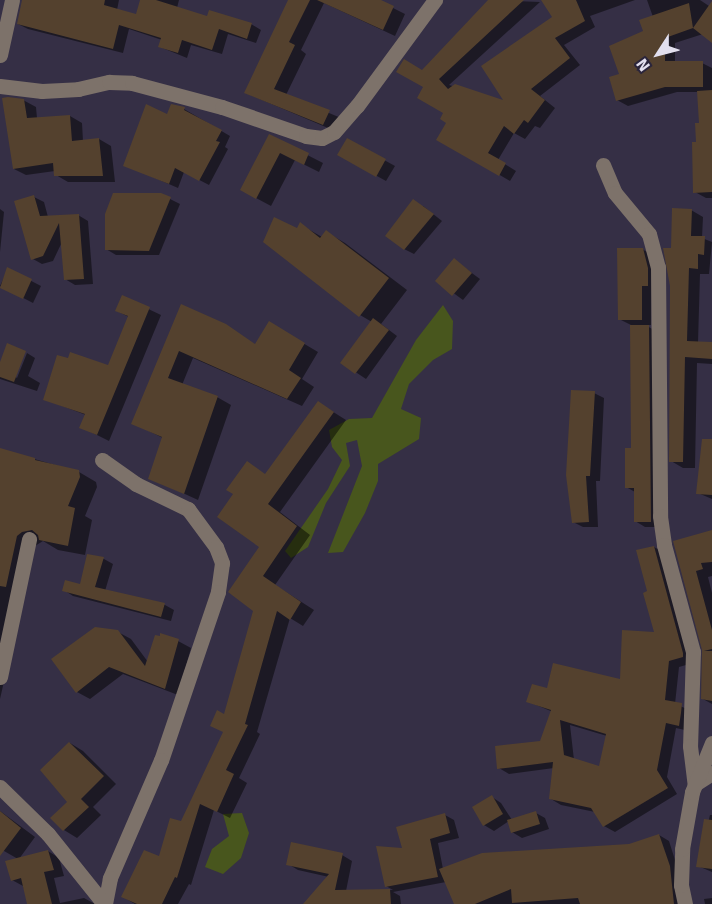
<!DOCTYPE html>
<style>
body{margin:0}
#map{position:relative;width:712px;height:904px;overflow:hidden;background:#352f45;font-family:Signika,sans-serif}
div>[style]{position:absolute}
.green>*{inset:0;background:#48561d}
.shadow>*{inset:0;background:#0007}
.building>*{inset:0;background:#54412e}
.minor>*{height:15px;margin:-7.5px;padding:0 7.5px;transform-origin:7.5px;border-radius:7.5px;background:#7d726a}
span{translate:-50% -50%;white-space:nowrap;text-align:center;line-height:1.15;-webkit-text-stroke:5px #2b253b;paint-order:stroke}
.north{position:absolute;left:628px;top:24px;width:60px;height:60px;-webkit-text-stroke:4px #2b253b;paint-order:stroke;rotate:234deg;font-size:16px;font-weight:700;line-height:24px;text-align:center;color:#e2dfee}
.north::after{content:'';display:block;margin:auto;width:21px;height:27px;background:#e2dfee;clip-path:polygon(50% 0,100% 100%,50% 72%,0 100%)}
</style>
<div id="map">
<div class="green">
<i style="clip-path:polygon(443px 305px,453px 321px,452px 349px,433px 360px,409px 384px,401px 409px,421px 418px,419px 439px,378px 464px,378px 481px,365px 513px,343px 552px,328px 553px,362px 466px,357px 440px,346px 443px,350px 466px,326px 503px,308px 547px,291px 558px,285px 551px,328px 489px,342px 460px,332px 447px,329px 430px,349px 419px,372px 418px,416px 340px)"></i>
<i style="clip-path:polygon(242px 813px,249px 833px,241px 858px,223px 874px,205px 867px,212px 849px,229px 836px,223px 814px)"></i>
</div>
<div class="shadow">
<i style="clip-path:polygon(23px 0,119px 0,117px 10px,137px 16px,142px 0,179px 0,177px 8px,208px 18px,251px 24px,261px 30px,256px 43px,228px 34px,222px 54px,191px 45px,187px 58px,160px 47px,162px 40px,129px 29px,123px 53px,28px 29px,18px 24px)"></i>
<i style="clip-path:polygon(290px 0,377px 0,405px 14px,395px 36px,324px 3px,301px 50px,306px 54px,286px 95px,341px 118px,335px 131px,246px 93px)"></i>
<i style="clip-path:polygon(490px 0,540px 2px,449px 85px,507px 102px,554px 17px,543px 0,635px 0,590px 16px,595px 27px,564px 45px,580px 65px,540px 96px,555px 108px,540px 128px,535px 126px,525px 139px,514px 133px,498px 160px,516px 171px,510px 181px,438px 139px,448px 122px,445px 113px,425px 86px,422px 72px)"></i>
<i style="clip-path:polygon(647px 0,700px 0,712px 8px,712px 41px,703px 34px,675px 43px,675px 63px,702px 63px,712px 68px,712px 120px,699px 92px,677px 92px,628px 106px,617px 100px,621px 75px,653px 17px)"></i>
<i style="clip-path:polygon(23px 100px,36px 107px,37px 118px,70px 116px,82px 123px,83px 141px,99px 139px,111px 146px,115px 182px,68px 182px,56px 175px,55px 171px,26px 175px,14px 169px)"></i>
<i style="clip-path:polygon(184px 109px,230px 136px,225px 147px,228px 149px,209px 185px,184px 172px,178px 188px,125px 165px,167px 116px)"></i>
<i style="clip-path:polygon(270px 136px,323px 163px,319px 172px,295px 160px,271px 206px,256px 198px)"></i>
<i style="clip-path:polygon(712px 137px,712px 198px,706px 198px,695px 192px)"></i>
<i style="clip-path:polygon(348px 140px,395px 166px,386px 181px,339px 155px)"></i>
<i style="clip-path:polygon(34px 197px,44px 202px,48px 217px,78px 215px,88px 221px,93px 284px,75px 285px,65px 279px,62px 242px,53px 261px,42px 264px,33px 259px)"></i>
<i style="clip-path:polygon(170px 199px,180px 204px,159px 255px,116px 255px,106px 249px)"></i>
<i style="clip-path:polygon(423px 206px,442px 221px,414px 254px,404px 249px)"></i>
<i style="clip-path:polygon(0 209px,4px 212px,0 252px)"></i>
<i style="clip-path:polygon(691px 210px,703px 217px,702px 238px,712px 242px,709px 274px,700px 274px,698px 343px,712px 343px,712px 364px,697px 363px,695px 468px,683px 468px,671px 461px,672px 249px)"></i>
<i style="clip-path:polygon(301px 225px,322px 237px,326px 232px,345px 243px,407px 290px,381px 324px,397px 336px,366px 379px,342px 363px,372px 322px,360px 315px,297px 230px)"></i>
<i style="clip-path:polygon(642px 249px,652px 255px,651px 325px,645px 325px,658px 332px,660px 527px,645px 527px,635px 521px,635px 492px,626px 487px,632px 450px,631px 325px,619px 319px)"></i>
<i style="clip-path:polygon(454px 260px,480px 279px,463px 300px,437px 281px)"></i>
<i style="clip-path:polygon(8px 269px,41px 286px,33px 303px,0 286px)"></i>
<i style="clip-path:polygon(123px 297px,161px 315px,109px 441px,81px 427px,86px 415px,44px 399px,108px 367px,129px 317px,117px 311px)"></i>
<i style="clip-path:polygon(182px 306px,256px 345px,269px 323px,318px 352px,302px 379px,314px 387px,302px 406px,193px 358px,182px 385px,217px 397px,231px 405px,198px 500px,150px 478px,163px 438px,133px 423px)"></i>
<i style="clip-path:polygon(27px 353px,35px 358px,28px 376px,40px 383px,37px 391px,0 379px,0 365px,17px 378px)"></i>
<i style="clip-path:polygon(594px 393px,604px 398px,600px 481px,596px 481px,598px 527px,583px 527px,573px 522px)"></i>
<i style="clip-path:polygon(319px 403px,346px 420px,280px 512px,310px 535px,275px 585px,314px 610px,303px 626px,290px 618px,257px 732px,260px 734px,239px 778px,247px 783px,230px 818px,214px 810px,191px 885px,189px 884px,178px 904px,135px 904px,123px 897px,160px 859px,182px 823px,225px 732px,225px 716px,255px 611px,266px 475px)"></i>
<i style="clip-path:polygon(0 449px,79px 472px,96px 482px,97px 487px,85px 516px,92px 520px,85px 555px,58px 550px,43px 541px,35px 546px,0 699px)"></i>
<i style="clip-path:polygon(712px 458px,712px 499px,698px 493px)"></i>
<i style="clip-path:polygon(712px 532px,712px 576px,708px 577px,712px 593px,712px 704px,703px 699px,704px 650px,675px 542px)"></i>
<i style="clip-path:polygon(evenodd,654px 547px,665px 553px,693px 663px,679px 667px,675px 704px,692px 711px,689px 731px,676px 728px,667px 777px,677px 794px,615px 832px,604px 826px,595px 812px,561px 805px,551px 799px,554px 768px,509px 774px,499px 768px,542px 742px,553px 712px,527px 701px,549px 690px,621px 681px,656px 633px,649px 593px,654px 547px,570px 725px,607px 736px,600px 768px,574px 760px,570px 725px)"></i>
<i style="clip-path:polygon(88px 556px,104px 559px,113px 564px,105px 591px,165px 605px,174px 610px,171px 621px,73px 596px,64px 590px,81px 586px)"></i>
<i style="clip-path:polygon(118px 632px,131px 639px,148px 662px,178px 641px,191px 648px,178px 695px,123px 674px,90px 699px,77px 692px)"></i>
<i style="clip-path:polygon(70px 743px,83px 751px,116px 784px,93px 807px,101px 815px,77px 838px,64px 830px,69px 802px)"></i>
<i style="clip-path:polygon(492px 797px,501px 803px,512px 820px,536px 813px,545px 818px,549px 829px,522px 838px,512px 832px,509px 821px,494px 831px,484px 825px)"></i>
<i style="clip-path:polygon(0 811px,35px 837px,19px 859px,48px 851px,59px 858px,64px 876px,54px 878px,60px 903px,84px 898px,95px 904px,29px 904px,23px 886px,12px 880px,18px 859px,4px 851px,0 842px)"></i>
<i style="clip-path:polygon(445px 815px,454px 820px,459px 838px,438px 843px,443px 869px,630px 845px,659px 835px,669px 841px,681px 879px,683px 904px,456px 904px,446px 882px,393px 892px,400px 896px,401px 904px,307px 904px,329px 877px,298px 870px,288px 864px,342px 855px,352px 861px,346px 891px,393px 890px,386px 886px,404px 850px)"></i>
<i style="clip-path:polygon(710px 815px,712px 815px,712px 872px,698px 866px)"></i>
<i style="clip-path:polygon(712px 898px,712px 904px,705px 904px,704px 899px)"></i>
</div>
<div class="building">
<i style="clip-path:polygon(22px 0,105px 0,104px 5px,136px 14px,140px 0,156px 0,207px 16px,209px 10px,252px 23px,247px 39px,219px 29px,212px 50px,182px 40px,178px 53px,158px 47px,161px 38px,119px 25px,113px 49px,17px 24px)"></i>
<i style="clip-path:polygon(288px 0,310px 0,289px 42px,295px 45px,274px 89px,330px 110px,323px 125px,244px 93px)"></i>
<i style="clip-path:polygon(317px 0,381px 0,394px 6px,383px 30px)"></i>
<i style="clip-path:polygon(488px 0,524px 0,439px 79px,448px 89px,455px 84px,503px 100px,481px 66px,552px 17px,541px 0,576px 0,585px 21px,555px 38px,570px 58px,531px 89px,545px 100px,528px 123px,524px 120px,514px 134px,504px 126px,488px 153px,506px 163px,499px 176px,436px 140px,446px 123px,440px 119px,443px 113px,417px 98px,423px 87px,396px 72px,404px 59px,422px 70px)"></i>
<i style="clip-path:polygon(712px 1px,712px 43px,693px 28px,665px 38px,665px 61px,703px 61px,703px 87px,665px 87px,616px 101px,609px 77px,619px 74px,609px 46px,643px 31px,639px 20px,689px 3px,693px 28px)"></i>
<i style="clip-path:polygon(712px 90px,712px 192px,693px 193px,692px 142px,696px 142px,695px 123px,699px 123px,697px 91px)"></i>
<i style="clip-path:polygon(8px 97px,24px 99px,27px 118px,70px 115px,72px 141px,99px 138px,103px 176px,54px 176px,53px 163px,13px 169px,2px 98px)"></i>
<i style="clip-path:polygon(146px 104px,167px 114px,171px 104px,185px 107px,184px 110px,222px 130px,216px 141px,220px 142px,199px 181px,175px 168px,169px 184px,123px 166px)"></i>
<i style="clip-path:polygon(269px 134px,309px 153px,304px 165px,280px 153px,256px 199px,240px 190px)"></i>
<i style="clip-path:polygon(347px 138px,386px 159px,376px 177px,337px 155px)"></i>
<i style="clip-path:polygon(113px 193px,161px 193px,171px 197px,149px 251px,105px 250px,105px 214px)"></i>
<i style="clip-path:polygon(34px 195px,40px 216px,79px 214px,84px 279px,64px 280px,59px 223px,43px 256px,31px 260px,14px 201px)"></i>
<i style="clip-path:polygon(413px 199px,434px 214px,404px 250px,385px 236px)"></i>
<i style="clip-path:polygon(672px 208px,692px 209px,691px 236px,705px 236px,704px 255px,698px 254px,698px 269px,689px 268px,687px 341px,712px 342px,712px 359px,685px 357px,683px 462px,669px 462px,670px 286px,663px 248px,671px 248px)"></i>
<i style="clip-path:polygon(274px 217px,297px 228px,300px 222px,320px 238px,326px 230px,389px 278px,359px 317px,263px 242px)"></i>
<i style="clip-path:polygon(617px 248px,643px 248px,648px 268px,648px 286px,642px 286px,642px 320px,618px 320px)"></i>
<i style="clip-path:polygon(454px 258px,472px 273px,452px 296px,435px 281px)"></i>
<i style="clip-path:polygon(7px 267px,32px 279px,23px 299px,0 288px)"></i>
<i style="clip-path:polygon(122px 295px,150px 307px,97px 435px,79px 428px,85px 414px,43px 400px,57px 355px,68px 358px,70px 352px,108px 365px,128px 316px,115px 311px)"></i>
<i style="clip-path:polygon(181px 304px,226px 324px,255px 344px,269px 321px,305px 343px,289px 370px,301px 378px,287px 399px,179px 351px,168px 378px,218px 396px,184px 494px,148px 479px,162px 437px,131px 424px)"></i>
<i style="clip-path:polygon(373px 318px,389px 330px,355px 374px,340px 363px)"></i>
<i style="clip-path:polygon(630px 325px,649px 325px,651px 522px,634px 522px,634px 488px,625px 488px,625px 448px,631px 448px)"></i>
<i style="clip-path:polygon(7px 343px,26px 351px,14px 382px,0 377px,0 362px)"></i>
<i style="clip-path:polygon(571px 390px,595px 391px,590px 476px,586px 476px,589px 522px,572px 523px,566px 475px)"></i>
<i style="clip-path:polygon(318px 401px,334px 412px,268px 504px,297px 526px,263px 576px,301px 602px,290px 620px,277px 611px,245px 724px,248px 725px,226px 770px,234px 774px,217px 812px,200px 804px,177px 878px,175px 877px,162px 904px,137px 904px,121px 897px,144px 850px,159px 856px,170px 818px,181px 821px,223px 732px,210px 726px,217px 710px,224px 714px,253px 611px,228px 592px,259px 547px,217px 517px,233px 494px,226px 490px,247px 461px,265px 474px)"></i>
<i style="clip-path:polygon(702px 439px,712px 439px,712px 495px,696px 494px)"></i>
<i style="clip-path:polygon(0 448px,35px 458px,35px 460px,79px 470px,80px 477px,68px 506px,75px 508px,68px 546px,39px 540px,38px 535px,32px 530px,22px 532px,17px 536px,6px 587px,0 586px)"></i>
<i style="clip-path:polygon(712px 530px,712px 562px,701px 563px,703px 569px,696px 571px,712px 630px,712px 649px,704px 651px,712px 651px,712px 701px,701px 699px,702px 650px,673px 541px)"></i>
<i style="clip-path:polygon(evenodd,654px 546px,683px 653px,683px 657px,669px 661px,665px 700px,682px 703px,681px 713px,679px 726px,666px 723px,657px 770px,668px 788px,603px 827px,591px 808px,549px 799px,553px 762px,497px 769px,495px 746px,540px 741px,551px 710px,526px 702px,532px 684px,547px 688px,553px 663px,620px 679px,622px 630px,654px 632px,643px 593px,647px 591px,636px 550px,654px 546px,560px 720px,606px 734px,599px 766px,564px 755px,560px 720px)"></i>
<i style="clip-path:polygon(87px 554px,104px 557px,95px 587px,165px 603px,161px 617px,62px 591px,65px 580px,80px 584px)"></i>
<i style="clip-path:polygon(95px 627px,118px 630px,145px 666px,155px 635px,160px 636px,160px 633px,179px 639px,165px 689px,109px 667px,76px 693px,51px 659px)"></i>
<i style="clip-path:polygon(69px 742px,104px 776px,81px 799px,89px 807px,63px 831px,50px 818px,67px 802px,40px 770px)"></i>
<i style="clip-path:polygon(492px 795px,503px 814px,483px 826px,472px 807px)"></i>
<i style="clip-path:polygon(0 811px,21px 828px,0 856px)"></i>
<i style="clip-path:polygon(536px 811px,540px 824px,511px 833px,507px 820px)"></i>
<i style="clip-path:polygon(445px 813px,450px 833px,430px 839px,438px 877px,385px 887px,376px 846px,402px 848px,396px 827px)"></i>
<i style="clip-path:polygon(704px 819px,712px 820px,712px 869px,696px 867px)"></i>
<i style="clip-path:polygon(659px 834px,670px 866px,674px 904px,580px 904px,578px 898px,512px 903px,511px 889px,475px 904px,454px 904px,439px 869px,482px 853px,629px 844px)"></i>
<i style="clip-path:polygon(291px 842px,343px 853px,335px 890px,390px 889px,391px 904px,303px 904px,329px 874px,286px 865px)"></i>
<i style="clip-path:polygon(48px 850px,54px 870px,44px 872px,52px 904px,27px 904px,21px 878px,11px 881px,5px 861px)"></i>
</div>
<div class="minor">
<i style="left:0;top:55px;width:56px;rotate:-77.7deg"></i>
<i style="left:0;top:86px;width:42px;rotate:6.8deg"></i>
<i style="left:42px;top:91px;width:36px;rotate:-3deg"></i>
<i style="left:78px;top:89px;width:32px;rotate:-13deg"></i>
<i style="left:109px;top:82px;width:23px;rotate:2deg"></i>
<i style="left:132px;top:83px;width:93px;rotate:14.9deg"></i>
<i style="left:222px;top:107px;width:89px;rotate:19deg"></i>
<i style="left:306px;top:136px;width:16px;rotate:7deg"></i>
<i style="left:322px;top:138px;width:13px;rotate:-27deg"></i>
<i style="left:334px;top:132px;width:35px;rotate:-49deg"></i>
<i style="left:357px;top:106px;width:132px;rotate:-53.7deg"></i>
<i style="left:603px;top:165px;width:30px;rotate:67deg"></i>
<i style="left:615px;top:193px;width:53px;rotate:50.3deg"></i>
<i style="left:649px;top:234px;width:34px;rotate:75deg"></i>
<i style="left:658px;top:267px;width:249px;rotate:89.5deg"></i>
<i style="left:660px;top:516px;width:29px;rotate:82deg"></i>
<i style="left:664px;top:545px;width:111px;rotate:74.8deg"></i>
<i style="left:693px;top:652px;width:94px;rotate:91.8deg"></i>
<i style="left:690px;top:746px;width:38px;rotate:83deg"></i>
<i style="left:695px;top:784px;width:20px;rotate:-33deg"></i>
<i style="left:102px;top:460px;width:42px;rotate:35.2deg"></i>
<i style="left:136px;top:484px;width:58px;rotate:25.7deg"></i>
<i style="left:188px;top:509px;width:47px;rotate:53.6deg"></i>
<i style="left:216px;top:547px;width:17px;rotate:69deg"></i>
<i style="left:222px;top:563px;width:29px;rotate:98deg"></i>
<i style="left:218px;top:592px;width:177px;rotate:108.7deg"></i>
<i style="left:161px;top:760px;width:129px;rotate:113.4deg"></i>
<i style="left:110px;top:878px;width:26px;rotate:101deg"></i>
<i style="left:0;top:677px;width:141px;rotate:-78.1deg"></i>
<i style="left:0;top:787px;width:67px;rotate:44.4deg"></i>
<i style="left:48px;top:834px;width:90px;rotate:51.3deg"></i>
<i style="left:685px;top:904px;width:19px;rotate:-102deg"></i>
<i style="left:681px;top:885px;width:36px;rotate:-88deg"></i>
<i style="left:682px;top:849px;width:58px;rotate:-80deg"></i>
<i style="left:692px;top:792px;width:53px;rotate:-67.8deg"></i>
</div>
<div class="north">N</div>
</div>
